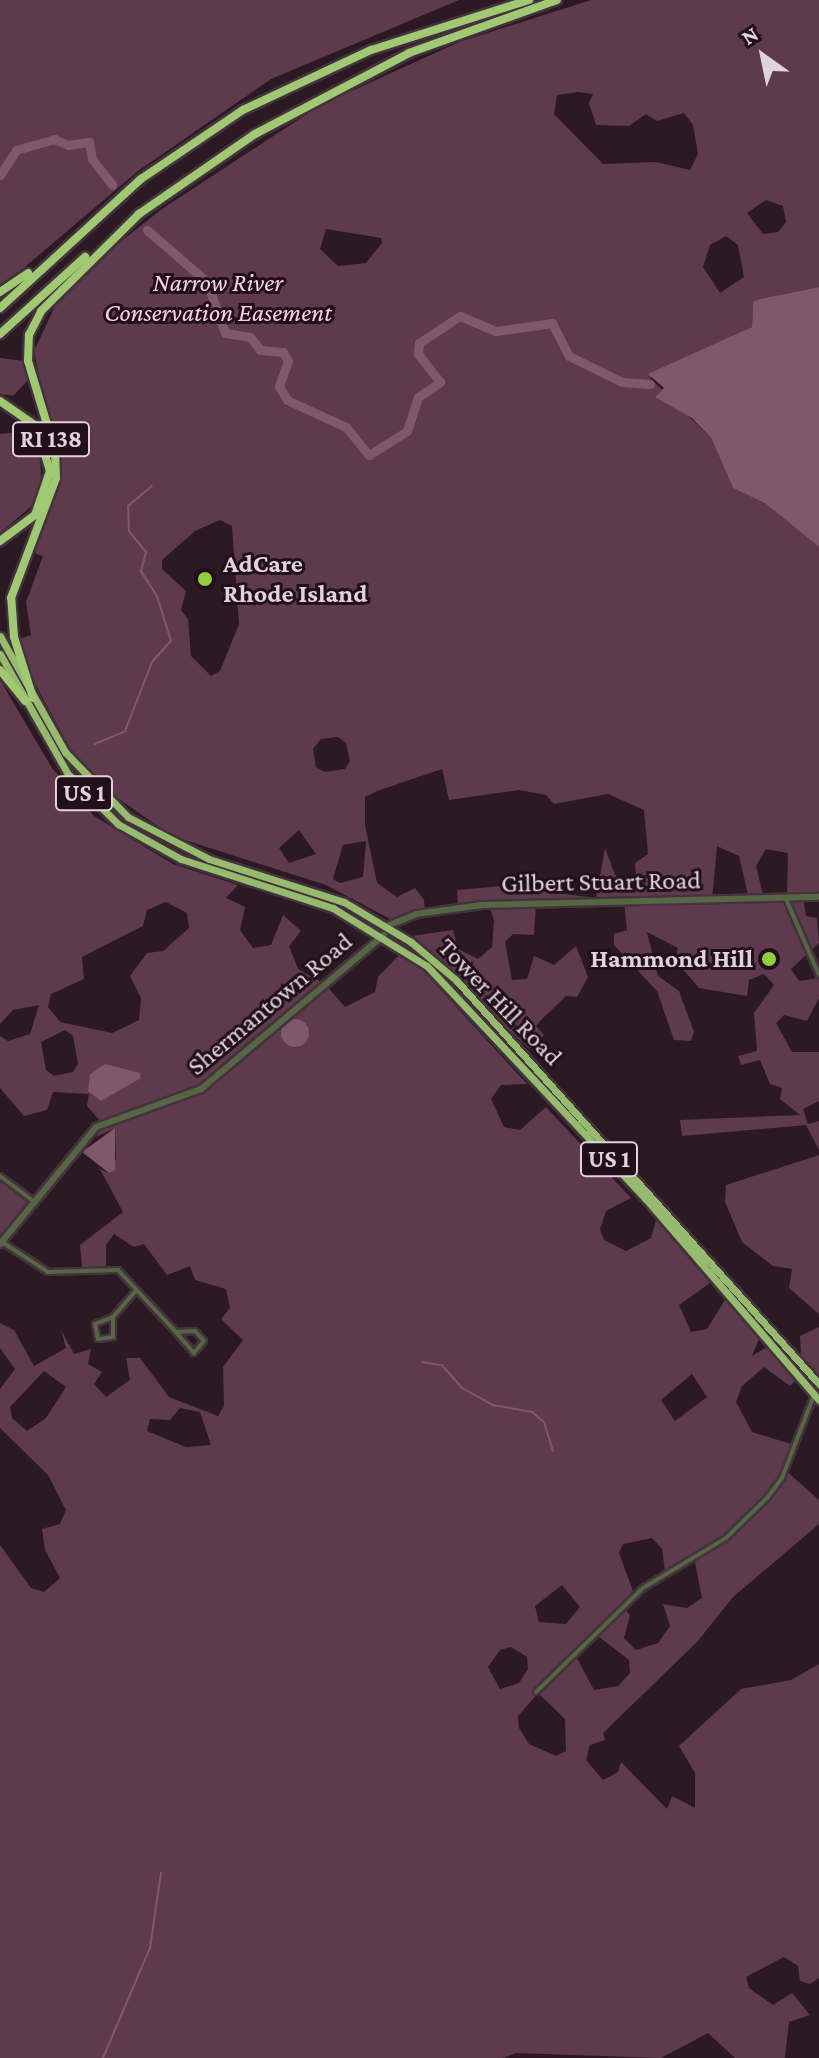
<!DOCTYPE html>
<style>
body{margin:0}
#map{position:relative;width:819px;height:2058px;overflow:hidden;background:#2b1923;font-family:"Crimson Pro",serif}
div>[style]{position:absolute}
.green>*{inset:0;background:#5f3a4d}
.water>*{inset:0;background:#80586c}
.round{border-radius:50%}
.stream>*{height:2px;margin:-1px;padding:0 1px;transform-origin:1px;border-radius:1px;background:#80586c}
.river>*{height:9px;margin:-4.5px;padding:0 4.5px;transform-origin:4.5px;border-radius:4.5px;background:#80586c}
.roads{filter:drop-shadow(2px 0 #44333c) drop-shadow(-2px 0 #44333c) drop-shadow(0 2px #44333c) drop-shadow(0 -2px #44333c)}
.minor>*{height:4px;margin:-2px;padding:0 2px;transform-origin:2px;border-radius:2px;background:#566645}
.tertiary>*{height:6px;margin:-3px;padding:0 3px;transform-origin:3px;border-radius:3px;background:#566645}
.trunk>*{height:7px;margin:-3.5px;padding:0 3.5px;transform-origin:3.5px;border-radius:3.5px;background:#96bb6e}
.motorway>*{height:8px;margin:-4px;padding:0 4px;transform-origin:4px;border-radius:4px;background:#a1c974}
.dots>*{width:22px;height:22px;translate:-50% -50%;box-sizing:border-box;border:4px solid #211019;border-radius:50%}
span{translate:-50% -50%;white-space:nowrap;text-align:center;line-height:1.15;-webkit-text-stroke:6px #211019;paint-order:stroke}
.shield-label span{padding:2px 6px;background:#211019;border:2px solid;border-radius:6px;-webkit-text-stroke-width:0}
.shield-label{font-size:24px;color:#e0d3d9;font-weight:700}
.park-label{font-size:26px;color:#fad0e5;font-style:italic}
.poi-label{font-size:26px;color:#e0d3d9;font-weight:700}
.left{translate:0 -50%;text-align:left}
.right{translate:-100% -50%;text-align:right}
.street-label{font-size:26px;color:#e0d3d9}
.north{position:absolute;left:723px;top:16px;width:80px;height:80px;-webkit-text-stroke:6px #211019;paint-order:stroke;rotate:327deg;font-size:22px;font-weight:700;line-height:32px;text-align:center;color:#e0d3d9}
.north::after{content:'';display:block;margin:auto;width:28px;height:36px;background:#e0d3d9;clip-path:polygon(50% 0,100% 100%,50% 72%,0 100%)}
</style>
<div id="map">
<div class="green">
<i style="clip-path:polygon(0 0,459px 0,271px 79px,138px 171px,0 288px)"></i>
<i style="clip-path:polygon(evenodd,591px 0,819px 0,819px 287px,759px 299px,753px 303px,752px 327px,650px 378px,711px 438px,733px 488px,766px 504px,819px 547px,819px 897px,803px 899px,806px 916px,817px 918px,819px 943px,791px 969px,799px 981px,819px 978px,819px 998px,807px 1021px,784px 1015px,776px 1023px,792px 1052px,819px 1052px,819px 1101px,803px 1109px,808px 1124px,819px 1121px,819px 1150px,806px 1125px,682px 1136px,680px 1120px,800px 1115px,780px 1099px,782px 1088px,770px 1084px,760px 1060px,741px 1065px,738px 1056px,757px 1051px,754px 1013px,774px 985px,764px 974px,749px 980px,747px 996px,699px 988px,675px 960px,678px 948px,647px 932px,658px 976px,679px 991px,694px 1032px,691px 1041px,674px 1040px,657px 991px,614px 945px,614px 934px,627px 930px,624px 902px,536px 902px,534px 935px,513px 934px,505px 942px,512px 980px,527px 979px,534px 956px,554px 965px,576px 946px,588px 977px,577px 997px,566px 996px,541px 1020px,536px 1026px,544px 1035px,529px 1049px,412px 936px,453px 930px,458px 949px,478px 959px,492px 947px,494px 921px,489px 904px,458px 907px,457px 890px,502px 886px,596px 898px,605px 848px,615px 875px,637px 889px,635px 863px,648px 854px,644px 810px,608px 794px,554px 804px,546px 795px,519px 790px,449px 800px,442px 769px,377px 791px,365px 797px,365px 825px,377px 883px,397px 897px,415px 888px,424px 900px,425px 911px,396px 922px,326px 885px,172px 836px,109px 792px,72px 752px,32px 678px,19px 639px,31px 635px,26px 602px,43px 556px,36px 554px,35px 543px,60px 480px,34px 351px,57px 302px,92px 264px,162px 209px,319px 106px,459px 42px,591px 0,578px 92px,593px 94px,589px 103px,596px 125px,629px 126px,646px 114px,657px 121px,684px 113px,693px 125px,698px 154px,690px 170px,656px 162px,603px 164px,554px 114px,557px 95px,578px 92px,591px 0,766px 200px,783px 206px,786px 222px,778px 232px,763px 234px,747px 213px,766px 200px,591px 0,326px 229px,381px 238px,382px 243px,366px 263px,338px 266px,320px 249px,326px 229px,591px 0,726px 236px,738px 245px,744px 277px,720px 293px,703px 267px,710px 245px,726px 236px,591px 0,220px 520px,232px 526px,239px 624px,220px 671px,211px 676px,191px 656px,188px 619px,181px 610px,186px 591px,162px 569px,162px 560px,195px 531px,220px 520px,591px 0,338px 737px,346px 743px,350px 761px,345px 769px,325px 772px,316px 767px,313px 749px,321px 739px,338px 737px,591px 0,299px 830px,316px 854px,289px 863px,279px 848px,299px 830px,591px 0,366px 841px,363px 877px,340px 883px,333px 879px,343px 845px,366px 841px,591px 0,717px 846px,739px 856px,749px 899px,712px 899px,717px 846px,591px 0,766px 849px,788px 853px,787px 898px,764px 899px,756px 866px,766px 849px)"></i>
<i style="clip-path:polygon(0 358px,25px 361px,29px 379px,13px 396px,0 394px)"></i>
<i style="clip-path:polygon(23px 432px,40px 454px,41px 478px,35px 503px,0 533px,0 434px)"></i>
<i style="clip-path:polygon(evenodd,0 680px,52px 768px,94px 816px,173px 864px,238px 885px,226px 898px,245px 907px,240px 930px,253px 948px,271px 945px,283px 915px,301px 931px,289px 946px,298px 969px,325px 984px,345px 1007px,375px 992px,378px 977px,404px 950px,527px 1084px,501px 1085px,491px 1099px,504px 1127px,520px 1130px,546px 1107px,631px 1198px,606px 1211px,600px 1229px,604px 1240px,626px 1251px,651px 1238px,656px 1220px,710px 1283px,679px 1305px,691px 1332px,707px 1329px,725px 1300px,759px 1339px,752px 1356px,767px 1347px,795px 1381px,790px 1386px,764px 1367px,742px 1386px,736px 1402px,752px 1432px,791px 1444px,785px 1470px,819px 1500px,819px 1524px,733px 1597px,697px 1642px,603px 1733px,605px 1740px,590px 1745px,586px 1760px,603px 1780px,618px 1772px,621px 1762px,667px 1809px,672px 1796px,695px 1808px,695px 1773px,679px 1746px,741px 1689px,791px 1680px,819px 1664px,819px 1978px,810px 1984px,800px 1981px,798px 1966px,784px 1957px,746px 1977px,749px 1988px,773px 2005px,792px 1993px,810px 2015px,789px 2022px,785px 2058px,735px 2058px,708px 2033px,661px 2058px,516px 2053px,503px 2058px,0 2058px,0 1545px,31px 1588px,44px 1592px,60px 1578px,45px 1550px,42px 1529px,60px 1524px,66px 1510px,48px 1475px,0 1428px,0 1389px,15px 1369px,0 1348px,0 1323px,14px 1330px,34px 1366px,66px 1348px,61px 1330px,74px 1354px,91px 1349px,88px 1364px,102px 1372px,94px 1384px,106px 1397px,130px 1380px,126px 1358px,140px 1358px,169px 1397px,218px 1416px,224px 1406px,223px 1367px,243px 1340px,221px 1319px,230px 1308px,226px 1289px,195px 1280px,190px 1266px,167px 1275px,144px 1244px,134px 1247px,114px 1234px,106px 1245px,106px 1266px,82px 1268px,80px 1245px,123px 1212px,100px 1169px,109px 1173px,116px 1159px,115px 1128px,96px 1137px,103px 1124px,87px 1106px,89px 1094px,53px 1092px,47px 1110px,24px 1116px,0 1088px,0 1036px,8px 1041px,30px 1034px,39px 1005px,13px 1010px,0 1024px,0 680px,166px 902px,187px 913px,189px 928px,163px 951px,147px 953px,130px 976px,141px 998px,139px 1020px,112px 1033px,60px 1022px,48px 1007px,51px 994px,84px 979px,82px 957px,143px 926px,147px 910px,166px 902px,0 680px,65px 1030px,73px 1036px,78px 1064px,73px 1072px,54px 1076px,46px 1070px,41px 1042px,65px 1030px,0 680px,44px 1371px,66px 1387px,46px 1418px,27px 1431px,12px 1418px,10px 1407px,44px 1371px,0 680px,692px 1374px,707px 1397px,675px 1421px,661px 1400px,692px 1374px,0 680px,180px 1408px,200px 1412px,211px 1445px,186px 1447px,147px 1431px,150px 1419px,170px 1420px,180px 1408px,0 680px,652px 1538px,662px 1549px,665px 1571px,694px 1557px,702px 1598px,687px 1608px,663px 1604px,670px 1626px,658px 1643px,636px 1650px,624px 1638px,630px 1615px,622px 1606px,634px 1594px,619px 1553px,623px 1544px,652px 1538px,0 680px,562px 1585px,580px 1607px,566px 1624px,539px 1622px,535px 1606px,562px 1585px,0 680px,598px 1636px,629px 1660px,630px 1673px,618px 1686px,594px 1690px,574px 1653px,598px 1636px,0 680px,511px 1647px,527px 1657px,528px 1669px,519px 1683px,500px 1689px,488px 1667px,500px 1650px,511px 1647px,0 680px,538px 1693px,565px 1719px,566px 1751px,556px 1756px,529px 1744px,519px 1728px,518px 1716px,538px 1693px)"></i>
<i style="clip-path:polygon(819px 1155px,819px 1314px,789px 1288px,792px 1269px,773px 1266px,742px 1242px,725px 1202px,726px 1185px)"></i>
<i style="clip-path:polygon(0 1176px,33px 1201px,0 1246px)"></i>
<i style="clip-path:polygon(819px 1327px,819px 1377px,801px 1355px,800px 1336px)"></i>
</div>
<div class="water">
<i style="clip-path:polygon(819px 287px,819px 547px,766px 504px,733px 488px,711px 438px,692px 418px,655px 397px,664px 388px,648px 374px,752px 327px,753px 302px,759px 299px)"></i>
<i class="round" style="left:281px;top:1019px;width:28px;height:28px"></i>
<i style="clip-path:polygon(105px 1064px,140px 1073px,141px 1078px,101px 1101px,88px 1091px,90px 1074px)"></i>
<i style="clip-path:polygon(115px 1128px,115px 1170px,109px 1173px,82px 1152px)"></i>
</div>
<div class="stream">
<i style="left:95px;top:744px;width:33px;rotate:-23deg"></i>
<i style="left:125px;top:731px;width:74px;rotate:-68.6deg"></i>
<i style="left:152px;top:662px;width:28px;rotate:-48deg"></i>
<i style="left:171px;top:641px;width:47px;rotate:-107.3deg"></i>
<i style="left:157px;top:596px;width:30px;rotate:-123deg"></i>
<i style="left:141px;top:571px;width:20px;rotate:-75deg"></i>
<i style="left:146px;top:552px;width:27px;rotate:-129deg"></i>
<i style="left:129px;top:531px;width:25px;rotate:-92deg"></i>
<i style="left:128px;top:506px;width:31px;rotate:-40deg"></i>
<i style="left:422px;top:1362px;width:20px;rotate:9deg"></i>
<i style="left:442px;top:1365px;width:30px;rotate:49deg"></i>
<i style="left:462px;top:1388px;width:35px;rotate:29deg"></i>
<i style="left:493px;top:1405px;width:40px;rotate:10deg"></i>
<i style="left:532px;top:1412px;width:16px;rotate:40deg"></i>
<i style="left:544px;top:1422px;width:30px;rotate:73deg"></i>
<i style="left:103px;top:2058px;width:120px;rotate:-66.9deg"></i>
<i style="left:150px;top:1948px;width:76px;rotate:-81.7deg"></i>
</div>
<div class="river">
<i style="left:0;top:175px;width:30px;rotate:-57deg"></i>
<i style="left:16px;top:150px;width:40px;rotate:-16deg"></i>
<i style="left:54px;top:139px;width:15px;rotate:23deg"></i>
<i style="left:68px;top:145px;width:21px;rotate:-8deg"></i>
<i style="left:89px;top:142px;width:17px;rotate:80deg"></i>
<i style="left:92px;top:159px;width:33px;rotate:52deg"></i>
<i style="left:147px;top:230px;width:79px;rotate:40.9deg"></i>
<i style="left:207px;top:282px;width:54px;rotate:70.6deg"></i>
<i style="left:225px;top:333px;width:25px;rotate:9deg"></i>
<i style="left:250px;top:337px;width:16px;rotate:52deg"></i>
<i style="left:260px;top:350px;width:23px;rotate:5deg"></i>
<i style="left:283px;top:352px;width:10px;rotate:61deg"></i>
<i style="left:288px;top:361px;width:27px;rotate:110deg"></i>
<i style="left:279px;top:386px;width:16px;rotate:60deg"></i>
<i style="left:287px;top:400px;width:65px;rotate:24.6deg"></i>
<i style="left:346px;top:427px;width:36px;rotate:51deg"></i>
<i style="left:369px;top:455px;width:45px;rotate:-32.3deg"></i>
<i style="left:407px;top:431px;width:36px;rotate:-72deg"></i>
<i style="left:418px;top:397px;width:27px;rotate:-34deg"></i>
<i style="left:440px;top:382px;width:36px;rotate:-128deg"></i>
<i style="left:418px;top:354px;width:11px;rotate:-85deg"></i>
<i style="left:419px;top:343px;width:49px;rotate:-33.4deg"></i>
<i style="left:460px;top:316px;width:39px;rotate:23deg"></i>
<i style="left:496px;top:331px;width:57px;rotate:-8.1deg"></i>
<i style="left:552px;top:323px;width:37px;rotate:63deg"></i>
<i style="left:569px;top:356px;width:59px;rotate:26.1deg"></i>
<i style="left:622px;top:382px;width:28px;rotate:4deg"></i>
</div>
<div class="roads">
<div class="minor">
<i style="left:786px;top:899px;width:83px;rotate:66.5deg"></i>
<i style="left:0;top:1176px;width:39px;rotate:37deg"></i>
<i style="left:2px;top:1242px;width:55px;rotate:33.1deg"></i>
<i style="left:48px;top:1272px;width:70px;rotate:-1.6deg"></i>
<i style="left:118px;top:1270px;width:85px;rotate:46.9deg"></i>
<i style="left:113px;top:1317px;width:20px;rotate:90deg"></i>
<i style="left:113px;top:1337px;width:15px;rotate:172deg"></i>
<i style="left:98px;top:1339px;width:15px;rotate:-101deg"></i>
<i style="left:95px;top:1324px;width:19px;rotate:-21deg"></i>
<i style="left:113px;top:1317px;width:35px;rotate:-49deg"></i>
<i style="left:195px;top:1331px;width:13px;rotate:48deg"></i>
<i style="left:204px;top:1341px;width:16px;rotate:130deg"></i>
<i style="left:194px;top:1353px;width:28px;rotate:-131deg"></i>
<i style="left:176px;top:1332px;width:19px;rotate:-3deg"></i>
<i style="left:536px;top:1692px;width:149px;rotate:-44.2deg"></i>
<i style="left:643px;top:1588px;width:97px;rotate:-31.1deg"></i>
<i style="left:726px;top:1538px;width:57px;rotate:-44.3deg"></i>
<i style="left:767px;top:1498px;width:25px;rotate:-53deg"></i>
<i style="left:782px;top:1478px;width:89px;rotate:-68.9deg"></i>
</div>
<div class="tertiary">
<i style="left:387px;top:926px;width:31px;rotate:-22deg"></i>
<i style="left:416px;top:914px;width:67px;rotate:-7.8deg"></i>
<i style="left:482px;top:905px;width:337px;rotate:-1.4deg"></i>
<i style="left:0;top:1244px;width:151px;rotate:-50.6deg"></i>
<i style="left:96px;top:1127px;width:112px;rotate:-19.9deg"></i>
<i style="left:201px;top:1089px;width:239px;rotate:-40.1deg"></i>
</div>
<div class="trunk">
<i style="left:0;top:636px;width:133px;rotate:60.7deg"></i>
<i style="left:65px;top:752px;width:91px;rotate:45.9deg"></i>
<i style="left:128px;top:817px;width:91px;rotate:27.4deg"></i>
<i style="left:209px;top:859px;width:142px;rotate:17.7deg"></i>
<i style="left:344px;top:902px;width:78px;rotate:30.8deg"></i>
<i style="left:411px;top:942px;width:59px;rotate:40.2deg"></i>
<i style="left:456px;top:980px;width:543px;rotate:48.06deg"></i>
<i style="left:0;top:654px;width:138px;rotate:60.5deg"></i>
<i style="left:68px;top:774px;width:71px;rotate:45deg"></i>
<i style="left:118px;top:824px;width:72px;rotate:29.1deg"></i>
<i style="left:181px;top:859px;width:160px;rotate:17.9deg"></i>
<i style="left:333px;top:908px;width:110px;rotate:31.7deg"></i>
<i style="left:427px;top:966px;width:320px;rotate:46.8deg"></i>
<i style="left:646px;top:1199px;width:265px;rotate:49.3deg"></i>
</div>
<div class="motorway">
<i style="left:0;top:292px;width:34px;rotate:-34deg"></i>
<i style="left:0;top:308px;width:191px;rotate:-42.5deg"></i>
<i style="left:141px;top:179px;width:123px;rotate:-34.1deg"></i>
<i style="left:243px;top:110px;width:141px;rotate:-25.1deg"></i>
<i style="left:371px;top:50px;width:166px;rotate:-17.6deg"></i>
<i style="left:0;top:334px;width:115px;rotate:-42.2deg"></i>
<i style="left:0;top:401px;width:44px;rotate:34.8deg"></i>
<i style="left:36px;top:426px;width:47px;rotate:72.7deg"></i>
<i style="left:50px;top:471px;width:46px;rotate:108.8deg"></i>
<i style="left:35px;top:515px;width:44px;rotate:143.4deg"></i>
<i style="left:0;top:670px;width:40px;rotate:51deg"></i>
<i style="left:33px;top:698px;width:64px;rotate:-107.3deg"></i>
<i style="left:14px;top:637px;width:39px;rotate:-94deg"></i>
<i style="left:11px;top:598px;width:128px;rotate:-69.4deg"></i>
<i style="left:56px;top:478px;width:27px;rotate:-92deg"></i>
<i style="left:55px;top:451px;width:94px;rotate:-106.7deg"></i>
<i style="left:28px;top:361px;width:26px;rotate:-88deg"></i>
<i style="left:29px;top:335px;width:27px;rotate:-63deg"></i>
<i style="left:41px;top:311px;width:138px;rotate:-44.7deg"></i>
<i style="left:139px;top:214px;width:141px;rotate:-34.6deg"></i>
<i style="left:255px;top:134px;width:174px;rotate:-27.7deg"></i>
<i style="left:409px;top:53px;width:157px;rotate:-19.7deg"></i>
</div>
</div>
<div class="dots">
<i style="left:205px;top:579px;background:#92cd3e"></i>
<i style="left:769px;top:959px;background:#92cd3e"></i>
</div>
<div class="shield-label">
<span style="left:51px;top:439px">RI 138</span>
<span style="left:84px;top:793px">US 1</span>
<span style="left:609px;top:1159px">US 1</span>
</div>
<div class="park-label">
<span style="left:218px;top:298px">Narrow River<br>Conservation Easement</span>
</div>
<div class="poi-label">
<span class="left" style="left:223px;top:579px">AdCare<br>Rhode Island</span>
<span class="right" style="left:753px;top:959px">Hammond Hill</span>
</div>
<div class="street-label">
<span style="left:601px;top:882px;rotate:-1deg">Gilbert Stuart Road</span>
<span style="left:500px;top:1002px;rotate:46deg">Tower Hill Road</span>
<span style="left:270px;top:1004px;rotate:-40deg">Shermantown Road</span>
</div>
<div class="north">N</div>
</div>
